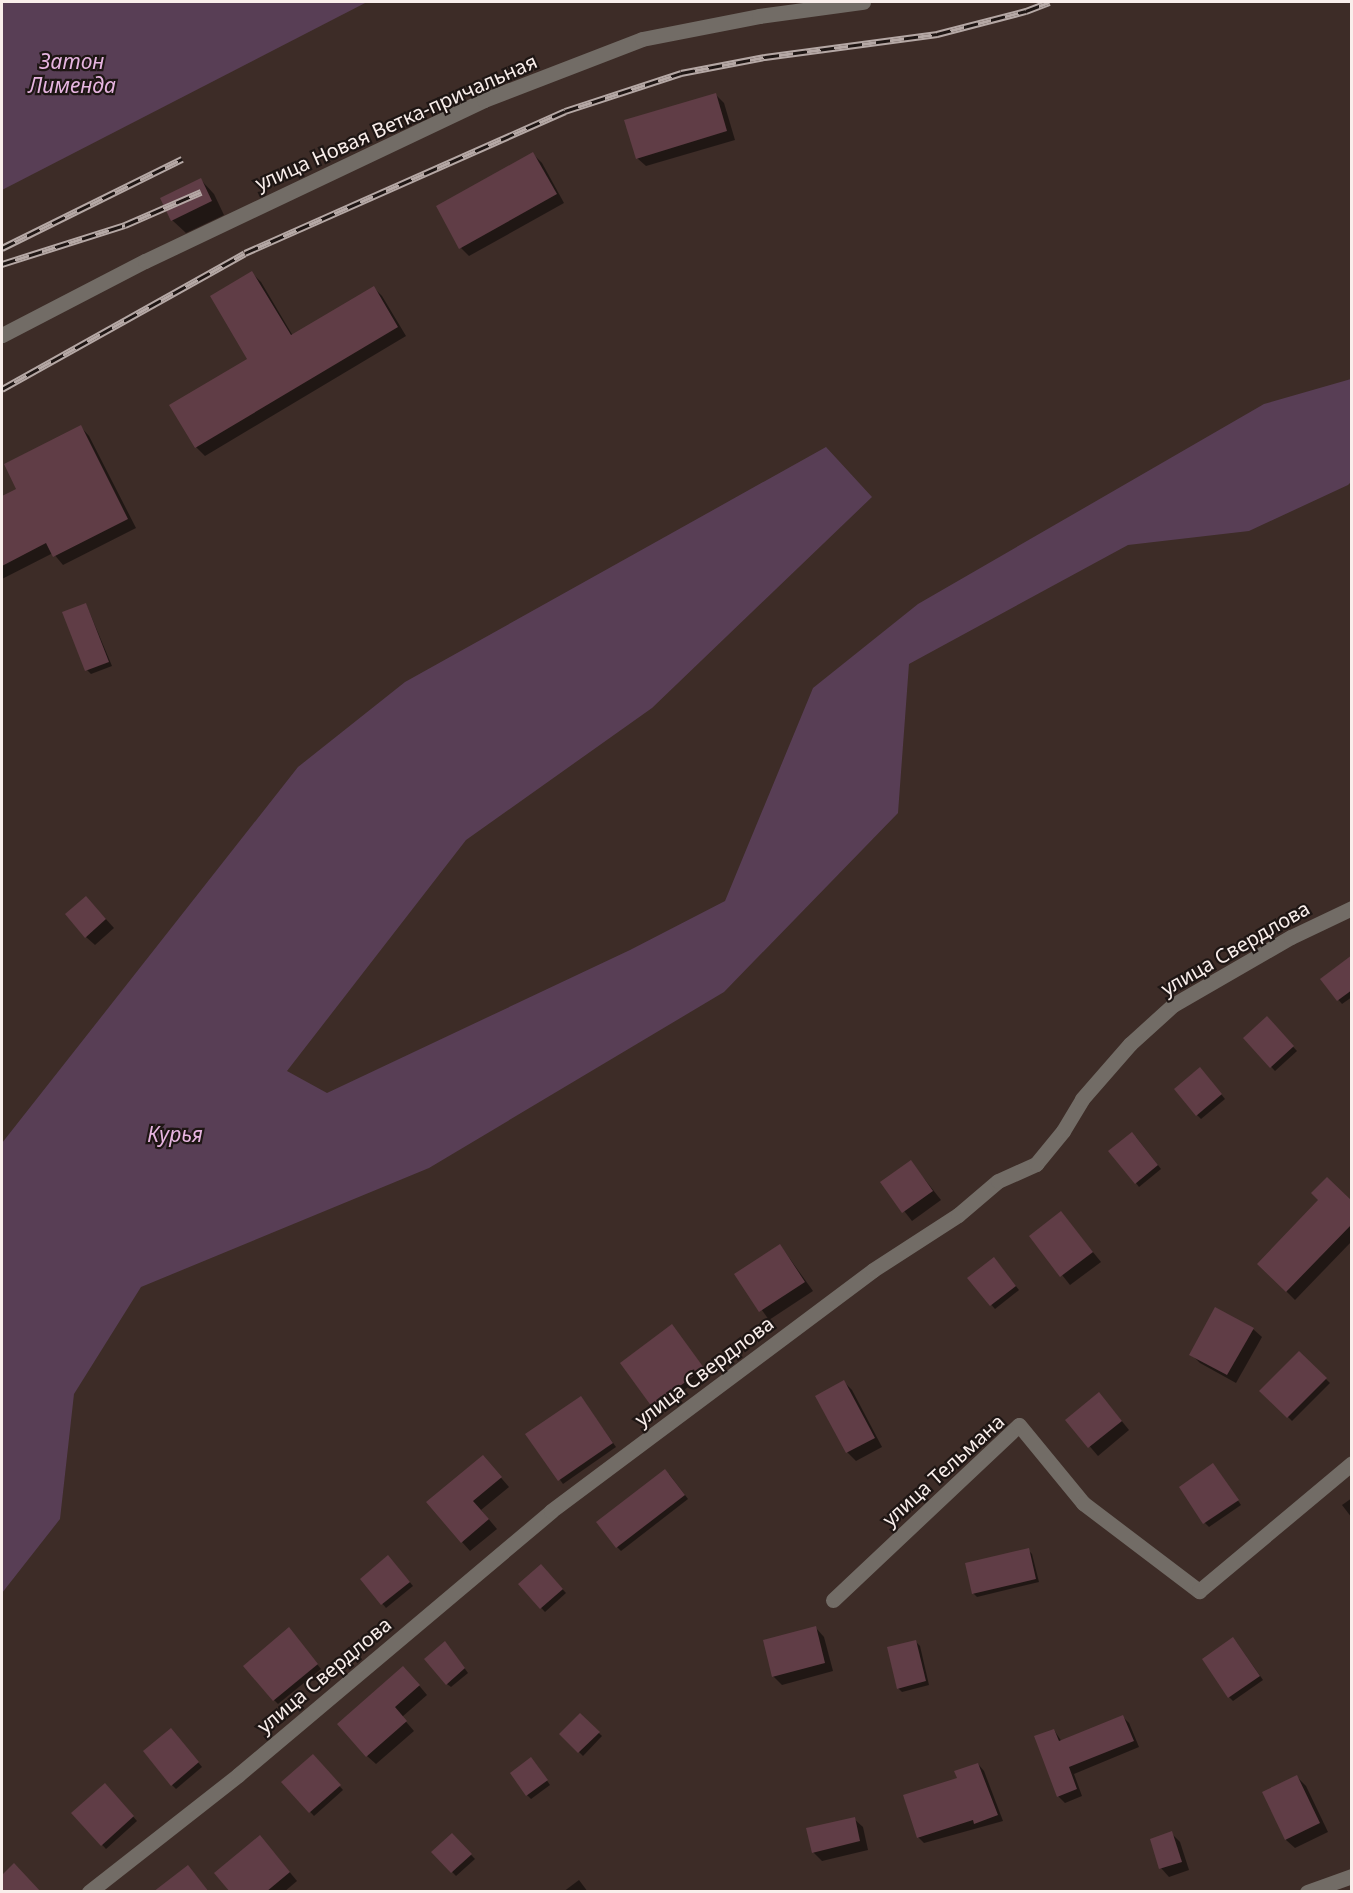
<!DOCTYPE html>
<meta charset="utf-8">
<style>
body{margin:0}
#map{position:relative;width:1353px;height:1893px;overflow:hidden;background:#3d2c27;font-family:"Noto Sans",sans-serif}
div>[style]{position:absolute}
.water>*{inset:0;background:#583e55}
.shadow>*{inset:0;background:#0007}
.building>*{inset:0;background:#603d46}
.minor>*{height:15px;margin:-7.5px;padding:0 7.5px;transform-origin:7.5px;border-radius:7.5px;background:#726c66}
.rail>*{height:7px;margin-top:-3.5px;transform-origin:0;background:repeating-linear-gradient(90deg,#1e1614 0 14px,#b5a8a5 0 28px);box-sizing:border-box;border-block:2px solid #b5a8a5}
span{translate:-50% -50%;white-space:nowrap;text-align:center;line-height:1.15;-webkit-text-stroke:4.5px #1e1614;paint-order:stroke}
.street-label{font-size:20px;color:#f9eeeb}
.water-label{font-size:21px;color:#e7b5e1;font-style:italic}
.frame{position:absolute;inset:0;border:3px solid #f9eeeb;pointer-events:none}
</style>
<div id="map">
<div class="water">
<i style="clip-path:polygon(2px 2px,367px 2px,2px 190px)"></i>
<i style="clip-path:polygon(1351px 379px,1352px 481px,1348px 485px,1249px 531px,1128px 545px,909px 664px,898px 813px,724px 992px,429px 1168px,141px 1287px,74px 1394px,60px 1519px,2px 1593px,2px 1143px,298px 767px,405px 682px,826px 447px,872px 497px,652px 708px,466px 840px,287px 1071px,327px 1093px,630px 950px,725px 901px,813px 688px,918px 604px,1264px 404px)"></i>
</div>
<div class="shadow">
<i style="clip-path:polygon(716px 95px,724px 103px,735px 140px,646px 166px,637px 158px)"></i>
<i style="clip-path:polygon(533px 154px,542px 163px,564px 203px,469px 256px,461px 248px)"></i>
<i style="clip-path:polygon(201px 180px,214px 194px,224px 215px,186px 233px,172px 220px)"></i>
<i style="clip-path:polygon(252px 273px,261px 282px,293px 336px,374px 288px,382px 296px,406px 336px,205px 456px,196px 447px,249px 359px)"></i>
<i style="clip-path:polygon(81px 427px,89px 436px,136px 528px,63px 565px,53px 553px,2px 579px,2px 498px,18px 490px)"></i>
<i style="clip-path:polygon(86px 604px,112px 666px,91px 674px,87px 670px)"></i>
<i style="clip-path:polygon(94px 906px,114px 928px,95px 945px,86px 937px)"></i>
<i style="clip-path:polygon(1352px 968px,1352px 997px,1342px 1004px,1322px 980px)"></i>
<i style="clip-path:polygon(1267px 1019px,1297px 1051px,1275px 1071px,1245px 1038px)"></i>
<i style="clip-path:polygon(1204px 1073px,1225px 1099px,1201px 1119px,1197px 1115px)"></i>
<i style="clip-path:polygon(1136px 1137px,1161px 1169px,1139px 1187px,1136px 1183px)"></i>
<i style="clip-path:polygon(911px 1162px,941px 1200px,912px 1221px,882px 1183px)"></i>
<i style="clip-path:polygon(1352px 1203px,1352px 1241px,1295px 1300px,1259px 1264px)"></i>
<i style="clip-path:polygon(1061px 1213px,1101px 1262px,1070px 1285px,1031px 1236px)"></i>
<i style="clip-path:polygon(780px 1245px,813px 1291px,769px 1320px,736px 1274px)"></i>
<i style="clip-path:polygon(998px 1263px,1019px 1290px,995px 1309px,969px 1279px)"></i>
<i style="clip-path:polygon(1253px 1329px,1262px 1337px,1236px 1383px,1200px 1363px,1191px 1354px)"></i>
<i style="clip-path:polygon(675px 1330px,707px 1373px,657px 1410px,653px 1406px)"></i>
<i style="clip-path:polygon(1299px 1353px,1330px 1383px,1292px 1421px,1262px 1391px)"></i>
<i style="clip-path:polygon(844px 1382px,852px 1390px,882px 1447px,856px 1461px,847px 1452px)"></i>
<i style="clip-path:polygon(584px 1402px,616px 1447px,563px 1484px,527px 1434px)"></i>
<i style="clip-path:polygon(1107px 1403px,1129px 1430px,1098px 1456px,1067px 1420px)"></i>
<i style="clip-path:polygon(483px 1457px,509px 1487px,481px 1510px,497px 1529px,470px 1551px,462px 1542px)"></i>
<i style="clip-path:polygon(1217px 1469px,1241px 1505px,1209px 1527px,1205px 1523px)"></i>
<i style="clip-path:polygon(669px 1474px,688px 1499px,621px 1551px,617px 1547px)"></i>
<i style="clip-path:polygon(1352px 1498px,1352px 1518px,1342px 1505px)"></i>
<i style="clip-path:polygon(1028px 1550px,1032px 1554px,1039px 1582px,977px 1597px,973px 1593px)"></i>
<i style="clip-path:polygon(392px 1561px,413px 1586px,386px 1608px,362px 1579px)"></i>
<i style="clip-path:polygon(541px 1566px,566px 1593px,545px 1612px,520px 1585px)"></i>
<i style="clip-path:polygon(816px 1628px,824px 1637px,833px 1671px,782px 1685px,773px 1676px)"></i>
<i style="clip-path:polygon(292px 1633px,321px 1669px,278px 1704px,274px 1700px)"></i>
<i style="clip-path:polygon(916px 1642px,920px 1646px,929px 1685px,902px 1692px,898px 1688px)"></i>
<i style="clip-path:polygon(1237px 1643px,1263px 1680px,1233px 1701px,1229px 1697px)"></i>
<i style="clip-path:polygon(449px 1647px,468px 1673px,451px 1687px,447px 1684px)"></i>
<i style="clip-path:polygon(412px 1677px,427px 1695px,402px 1717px,414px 1731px,376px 1764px,367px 1756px)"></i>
<i style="clip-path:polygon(580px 1715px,602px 1736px,583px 1756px,561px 1734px)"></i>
<i style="clip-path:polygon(1123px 1717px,1129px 1723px,1139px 1747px,1074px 1774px,1082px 1796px,1065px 1803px,1058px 1796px,1054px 1730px,1062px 1742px)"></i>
<i style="clip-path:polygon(175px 1734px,202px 1767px,176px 1789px,172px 1785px)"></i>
<i style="clip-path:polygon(313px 1756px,343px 1790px,314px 1816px,283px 1782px)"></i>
<i style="clip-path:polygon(535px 1763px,550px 1785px,531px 1799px,527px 1795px)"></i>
<i style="clip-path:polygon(978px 1764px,984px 1771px,1003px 1821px,924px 1843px,918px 1837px,959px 1779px)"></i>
<i style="clip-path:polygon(1297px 1777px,1306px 1786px,1328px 1832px,1295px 1848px,1286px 1840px,1264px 1793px)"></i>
<i style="clip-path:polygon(109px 1789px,137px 1821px,106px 1849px,73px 1813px)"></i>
<i style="clip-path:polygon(854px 1819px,863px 1827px,868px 1850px,822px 1861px,813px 1852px)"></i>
<i style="clip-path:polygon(1171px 1833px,1180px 1842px,1189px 1870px,1169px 1877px,1161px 1868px)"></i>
<i style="clip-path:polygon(452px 1835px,475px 1859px,456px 1876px,433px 1852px)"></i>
<i style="clip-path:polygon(268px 1846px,297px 1881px,284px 1892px,232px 1892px)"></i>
<i style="clip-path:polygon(579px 1880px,588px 1892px,563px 1892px)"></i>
</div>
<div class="building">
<i style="clip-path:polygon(716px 93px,727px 131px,636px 159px,624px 120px)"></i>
<i style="clip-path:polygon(533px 152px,557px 194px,459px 249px,436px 206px)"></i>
<i style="clip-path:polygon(201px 178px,212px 201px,171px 221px,160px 198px)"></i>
<i style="clip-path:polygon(252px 271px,291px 335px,374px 286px,398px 327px,195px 448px,169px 405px,247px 359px,210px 296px)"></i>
<i style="clip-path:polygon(81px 425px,128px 519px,53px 557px,46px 543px,2px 566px,2px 496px,16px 489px,4px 464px)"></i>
<i style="clip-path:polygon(86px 603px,109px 662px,85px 671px,62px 612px)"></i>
<i style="clip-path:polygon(86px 896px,106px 919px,85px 938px,65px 914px)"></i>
<i style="clip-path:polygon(1352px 955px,1352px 990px,1337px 1001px,1320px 979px)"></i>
<i style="clip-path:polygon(1267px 1016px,1294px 1046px,1270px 1068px,1243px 1038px)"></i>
<i style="clip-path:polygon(1200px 1067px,1222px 1094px,1196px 1116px,1174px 1089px)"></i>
<i style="clip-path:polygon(1132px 1132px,1158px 1165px,1135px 1184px,1108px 1151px)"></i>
<i style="clip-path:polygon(911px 1160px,933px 1191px,902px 1213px,880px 1182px)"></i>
<i style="clip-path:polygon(1327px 1177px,1352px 1201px,1352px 1224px,1286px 1292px,1257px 1264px,1318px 1200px,1311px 1193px)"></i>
<i style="clip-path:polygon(1061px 1211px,1093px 1252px,1060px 1277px,1029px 1236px)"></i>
<i style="clip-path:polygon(780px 1244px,805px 1282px,759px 1312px,734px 1274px)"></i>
<i style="clip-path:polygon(994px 1257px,1016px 1286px,990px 1306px,967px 1278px)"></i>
<i style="clip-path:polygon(1215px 1307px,1254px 1328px,1227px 1375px,1189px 1355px)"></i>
<i style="clip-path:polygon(672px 1324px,704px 1368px,652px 1407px,620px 1363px)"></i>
<i style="clip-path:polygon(1299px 1351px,1327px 1378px,1287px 1418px,1259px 1391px)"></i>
<i style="clip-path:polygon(844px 1380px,875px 1438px,846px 1453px,815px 1396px)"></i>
<i style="clip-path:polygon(1099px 1392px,1122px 1421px,1088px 1448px,1065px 1420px)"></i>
<i style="clip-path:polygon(581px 1396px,613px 1443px,558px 1481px,525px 1434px)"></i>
<i style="clip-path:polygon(483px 1455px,502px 1477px,473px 1501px,489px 1519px,461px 1543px,426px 1502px)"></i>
<i style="clip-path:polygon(1213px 1463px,1239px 1500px,1203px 1524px,1179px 1487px)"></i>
<i style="clip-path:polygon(665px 1469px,685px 1495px,616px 1548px,596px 1522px)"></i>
<i style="clip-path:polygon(1029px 1548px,1036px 1579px,972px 1594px,965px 1563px)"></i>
<i style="clip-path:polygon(388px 1555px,410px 1582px,381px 1605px,360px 1579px)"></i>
<i style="clip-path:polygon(541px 1564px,563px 1589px,540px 1609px,518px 1584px)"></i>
<i style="clip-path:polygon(816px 1626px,825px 1663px,772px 1677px,763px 1640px)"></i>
<i style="clip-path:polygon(289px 1627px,318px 1664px,273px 1701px,243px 1666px)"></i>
<i style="clip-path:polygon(1233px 1637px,1260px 1676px,1228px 1698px,1202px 1659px)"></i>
<i style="clip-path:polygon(916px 1640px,926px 1681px,897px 1689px,887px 1647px)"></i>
<i style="clip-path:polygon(445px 1641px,465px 1668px,446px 1685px,424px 1659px)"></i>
<i style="clip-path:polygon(403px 1666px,420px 1685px,395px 1707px,407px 1721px,366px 1757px,337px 1724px)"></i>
<i style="clip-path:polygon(580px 1713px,600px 1732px,578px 1753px,559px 1734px)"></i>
<i style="clip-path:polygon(1123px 1715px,1134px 1741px,1069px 1767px,1077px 1789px,1057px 1797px,1034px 1736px,1054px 1729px,1059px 1741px)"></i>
<i style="clip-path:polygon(171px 1728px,199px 1762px,171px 1786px,143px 1751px)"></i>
<i style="clip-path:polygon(313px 1754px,341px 1785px,309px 1813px,281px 1782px)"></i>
<i style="clip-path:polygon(531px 1757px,548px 1780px,526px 1796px,510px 1773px)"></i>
<i style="clip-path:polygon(978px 1763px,998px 1815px,974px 1824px,973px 1820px,917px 1838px,903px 1795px,957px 1778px,954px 1771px)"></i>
<i style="clip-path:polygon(1297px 1775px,1320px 1823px,1285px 1840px,1262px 1792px)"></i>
<i style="clip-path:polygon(105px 1783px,134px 1816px,101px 1846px,71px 1813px)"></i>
<i style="clip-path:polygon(855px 1817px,860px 1841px,812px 1853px,806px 1828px)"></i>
<i style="clip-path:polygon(1172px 1831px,1182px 1862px,1159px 1869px,1150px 1839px)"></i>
<i style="clip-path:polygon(452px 1833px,472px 1854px,451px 1873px,431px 1852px)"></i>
<i style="clip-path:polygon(260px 1835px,290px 1872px,266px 1892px,230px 1892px,214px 1873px)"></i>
<i style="clip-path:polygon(14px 1863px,41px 1892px,2px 1892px,2px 1875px)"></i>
<i style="clip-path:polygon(188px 1865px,209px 1892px,153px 1892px)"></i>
</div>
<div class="minor">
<i style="left:2px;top:335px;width:161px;rotate:-27.4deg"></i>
<i style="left:145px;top:261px;width:375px;rotate:-25.4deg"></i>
<i style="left:484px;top:100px;width:169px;rotate:-21.1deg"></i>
<i style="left:642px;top:39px;width:119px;rotate:-11.1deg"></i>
<i style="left:759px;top:16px;width:105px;rotate:-7.7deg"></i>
<i style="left:833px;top:1600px;width:255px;rotate:-43.3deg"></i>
<i style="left:1019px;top:1425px;width:101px;rotate:50.6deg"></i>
<i style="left:1083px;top:1503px;width:146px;rotate:37.2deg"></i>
<i style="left:1199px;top:1591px;width:199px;rotate:-39.9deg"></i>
<i style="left:89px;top:1892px;width:189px;rotate:-38.1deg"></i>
<i style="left:238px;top:1775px;width:409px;rotate:-40.1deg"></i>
<i style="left:551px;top:1511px;width:402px;rotate:-36.8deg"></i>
<i style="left:873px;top:1270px;width:101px;rotate:-32.9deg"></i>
<i style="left:958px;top:1215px;width:52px;rotate:-40.4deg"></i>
<i style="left:998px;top:1181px;width:42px;rotate:-24.1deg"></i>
<i style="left:1036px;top:1164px;width:43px;rotate:-50.7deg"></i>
<i style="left:1063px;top:1131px;width:37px;rotate:-59deg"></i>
<i style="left:1082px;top:1099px;width:73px;rotate:-48.9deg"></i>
<i style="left:1130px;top:1044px;width:58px;rotate:-42.2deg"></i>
<i style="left:1173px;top:1005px;width:136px;rotate:-30deg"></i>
<i style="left:1291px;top:937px;width:68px;rotate:-25.4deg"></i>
<i style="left:1307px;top:1892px;width:48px;rotate:-19.6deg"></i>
</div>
<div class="rail">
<i style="left:2px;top:248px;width:201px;rotate:-26.3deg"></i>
<i style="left:2px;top:264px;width:129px;rotate:-17.6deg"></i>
<i style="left:125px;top:225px;width:83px;rotate:-23.5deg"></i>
<i style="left:2px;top:389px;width:278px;rotate:-29.2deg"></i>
<i style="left:245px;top:253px;width:350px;rotate:-23.9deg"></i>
<i style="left:565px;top:111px;width:122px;rotate:-18.1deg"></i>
<i style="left:681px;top:73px;width:86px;rotate:-10.8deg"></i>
<i style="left:765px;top:57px;width:174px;rotate:-7.6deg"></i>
<i style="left:937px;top:34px;width:92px;rotate:-14.5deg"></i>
<i style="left:1026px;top:11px;width:25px;rotate:-21deg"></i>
</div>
<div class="street-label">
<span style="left:396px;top:122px;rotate:-24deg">улица Новая Ветка-причальная</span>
<span style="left:1235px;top:948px;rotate:-30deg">улица Свердлова</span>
<span style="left:704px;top:1371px;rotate:-37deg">улица Свердлова</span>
<span style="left:943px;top:1470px;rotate:-42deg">улица Тельмана</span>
<span style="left:324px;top:1675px;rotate:-40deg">улица Свердлова</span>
</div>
<div class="water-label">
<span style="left:72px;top:73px">Затон<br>Лименда</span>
<span style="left:175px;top:1134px">Курья</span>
</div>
<div class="frame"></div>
</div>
